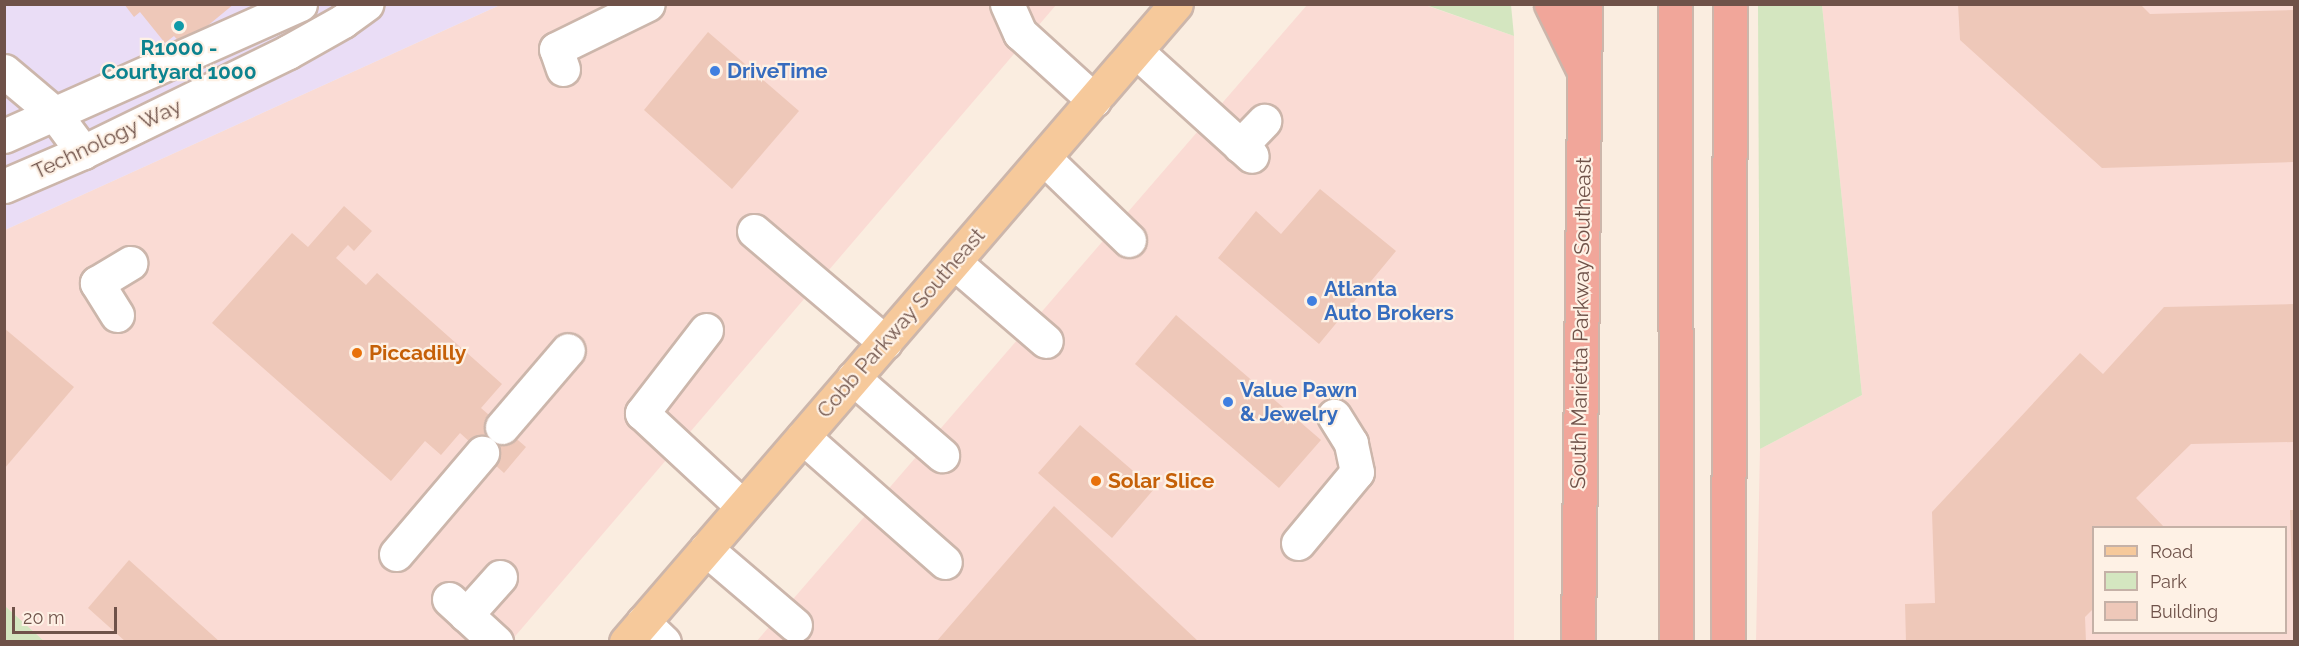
<!DOCTYPE html>
<style>
body{margin:0}
#map{position:relative;width:2299px;height:646px;overflow:hidden;background:#faede0;font-family:Raleway,sans-serif}
div>[style]{position:absolute}
.commercial>*{inset:0;background:#fadbd4}
.education>*{inset:0;background:#eaddf6}
.green>*{inset:0;background:#d4e6c0}
.building>*{inset:0;background:#eec8b9}
.roads{filter:drop-shadow(2px 0 #ccb6ab) drop-shadow(-2px 0 #ccb6ab) drop-shadow(0 2px #ccb6ab) drop-shadow(0 -2px #ccb6ab)}
.minor>*{height:33px;margin:-16.5px;padding:0 16.5px;transform-origin:16.5px;border-radius:16.5px;background:#fff}
.major>*{height:33px;margin:-16.5px;padding:0 16.5px;transform-origin:16.5px;border-radius:16.5px;background:#f6c99b}
.highway>*{height:33px;margin:-16.5px;padding:0 16.5px;transform-origin:16.5px;border-radius:16.5px;background:#f1a69a}
.dots>*{width:16px;height:16px;translate:-50% -50%;box-sizing:border-box;border:3px solid #fef1e5;border-radius:50%}
span{translate:-50% -50%;white-space:nowrap;text-align:center;line-height:1.15;-webkit-text-stroke:4.5px #fef1e5;paint-order:stroke}
.culture-label{font-size:21px;color:#0d838f;font-weight:700}
.shop-label{font-size:21px;color:#366cbe;font-weight:700}
.left{translate:0 -50%;text-align:left}
.street-label{font-size:21px;color:#6f5249}
.food-label{font-size:21px;color:#c56008;font-weight:700}
.frame{position:absolute;inset:0;border:6px solid #6f5249;pointer-events:none}
.legend{position:absolute;left:2092px;top:526px;width:195px;height:108px;box-sizing:border-box;background:#fef1e5;border:2px solid #c5b1a7;margin:0;padding:8px 10px;list-style:none;font-size:18px;color:#6f5249}
.legend li{display:flex;align-items:center;gap:12px;height:30px}
.legend b{width:30px;border:2px solid #c5b1a7}
.scale{position:absolute;left:12px;top:607px;width:105px;height:27px;box-sizing:border-box;border:3px solid #6f5249;border-top:0;padding-left:8px;font-size:18px;line-height:21px;white-space:nowrap;color:#6f5249;-webkit-text-stroke:4px #fef1e5;paint-order:stroke}
</style>
<div id="map">
<div class="commercial">
<i style="clip-path:polygon(500px 5px,1056px 5px,511px 641px,44px 641px,5px 606px,5px 230px)"></i>
<i style="clip-path:polygon(1307px 5px,1425px 5px,1514px 36px,1514px 641px,756px 642px)"></i>
<i style="clip-path:polygon(evenodd,1822px 5px,2294px 5px,2294px 641px,1756px 642px,1760px 449px,1862px 395px,1822px 5px,2094px 528px,2286px 528px,2286px 632px,2094px 632px,2094px 528px)"></i>
</div>
<div class="education">
<i style="clip-path:polygon(4px 5px,500px 5px,5px 230px)"></i>
</div>
<div class="green">
<i style="clip-path:polygon(1426px 5px,1511px 5px,1514px 36px)"></i>
<i style="clip-path:polygon(1758px 5px,1822px 5px,1862px 395px,1760px 449px)"></i>
<i style="clip-path:polygon(5px 606px,44px 641px,5px 641px)"></i>
</div>
<div class="building">
<i style="clip-path:polygon(124px 4px,234px 4px,183px 46px,174px 36px,165px 43px,140px 12px,134px 17px)"></i>
<i style="clip-path:polygon(1958px 4px,2140px 4px,2150px 14px,2294px 10px,2294px 162px,2102px 168px,1960px 40px)"></i>
<i style="clip-path:polygon(708px 32px,799px 111px,732px 189px,644px 110px)"></i>
<i style="clip-path:polygon(1320px 189px,1396px 251px,1319px 344px,1218px 258px,1256px 211px,1281px 234px)"></i>
<i style="clip-path:polygon(344px 206px,372px 231px,354px 251px,348px 245px,336px 258px,366px 285px,377px 273px,502px 384px,481px 408px,526px 447px,504px 473px,460px 433px,441px 455px,425px 441px,391px 481px,212px 323px,292px 233px,308px 247px)"></i>
<i style="clip-path:polygon(2294px 304px,2294px 442px,2191px 444px,2136px 498px,2165px 528px,2094px 528px,2094px 608px,2085px 617px,2086px 642px,1906px 642px,1905px 604px,1935px 603px,1932px 512px,2080px 353px,2103px 374px,2164px 307px)"></i>
<i style="clip-path:polygon(1176px 315px,1321px 440px,1279px 488px,1135px 364px)"></i>
<i style="clip-path:polygon(4px 328px,74px 387px,4px 469px)"></i>
<i style="clip-path:polygon(1080px 425px,1154px 489px,1112px 538px,1038px 473px)"></i>
<i style="clip-path:polygon(1054px 506px,1199px 642px,936px 642px)"></i>
<i style="clip-path:polygon(2290px 510px,2294px 510px,2294px 607px,2293px 607px)"></i>
<i style="clip-path:polygon(129px 560px,220px 642px,126px 642px,88px 608px)"></i>
</div>
<div class="roads">
<div class="minor">
<i style="left:1007px;top:4px;width:32px;rotate:66deg"></i>
<i style="left:1020px;top:33px;width:100px;rotate:42.2deg"></i>
<i style="left:1136px;top:51px;width:156px;rotate:42.2deg"></i>
<i style="left:563px;top:69px;width:21px;rotate:-109deg"></i>
<i style="left:556px;top:49px;width:102px;rotate:-26.1deg"></i>
<i style="left:4px;top:71px;width:65px;rotate:40deg"></i>
<i style="left:54px;top:113px;width:49px;rotate:53.4deg"></i>
<i style="left:4px;top:136px;width:324px;rotate:-24deg"></i>
<i style="left:1240px;top:146px;width:35px;rotate:-46deg"></i>
<i style="left:1044px;top:158px;width:118px;rotate:44deg"></i>
<i style="left:4px;top:186px;width:86px;rotate:-23.3deg"></i>
<i style="left:83px;top:152px;width:228px;rotate:-26deg"></i>
<i style="left:288px;top:52px;width:63px;rotate:-29.4deg"></i>
<i style="left:343px;top:21px;width:29px;rotate:-36deg"></i>
<i style="left:754px;top:231px;width:172px;rotate:40.3deg"></i>
<i style="left:954px;top:262px;width:121px;rotate:40.7deg"></i>
<i style="left:117px;top:315px;width:38px;rotate:-122deg"></i>
<i style="left:97px;top:283px;width:39px;rotate:-31deg"></i>
<i style="left:706px;top:330px;width:105px;rotate:127.6deg"></i>
<i style="left:642px;top:413px;width:137px;rotate:42.9deg"></i>
<i style="left:853px;top:378px;width:118px;rotate:40.9deg"></i>
<i style="left:502px;top:427px;width:101px;rotate:-49.4deg"></i>
<i style="left:803px;top:437px;width:189px;rotate:41.4deg"></i>
<i style="left:1298px;top:543px;width:92px;rotate:-50.3deg"></i>
<i style="left:1357px;top:472px;width:30px;rotate:-102deg"></i>
<i style="left:1351px;top:443px;width:32px;rotate:-122deg"></i>
<i style="left:706px;top:549px;width:117px;rotate:40.5deg"></i>
<i style="left:396px;top:554px;width:133px;rotate:-49.6deg"></i>
<i style="left:449px;top:599px;width:64px;rotate:42.5deg"></i>
<i style="left:466px;top:615px;width:51px;rotate:-48.2deg"></i>
<i style="left:643px;top:622px;width:29px;rotate:44deg"></i>
</div>
<div class="major">
<i style="left:626px;top:642px;width:842px;rotate:-49.24deg"></i>
</div>
<div class="highway">
<i style="left:1551px;top:4px;width:70px;rotate:63.8deg"></i>
<i style="left:1675px;top:4px;width:638px;rotate:89.91deg"></i>
<i style="left:1578px;top:642px;width:638px;rotate:-89.37deg"></i>
<i style="left:1728px;top:642px;width:638px;rotate:-89.82deg"></i>
</div>
</div>
<div class="dots">
<i style="left:179px;top:26px;background:#0f9aa8"></i>
<i style="left:715px;top:71px;background:#3f7fe0"></i>
<i style="left:1312px;top:301px;background:#3f7fe0"></i>
<i style="left:357px;top:353px;background:#e8710a"></i>
<i style="left:1228px;top:402px;background:#3f7fe0"></i>
<i style="left:1096px;top:481px;background:#e8710a"></i>
</div>
<div class="culture-label">
<span style="left:179px;top:60px">R1000 -<br>Courtyard 1000</span>
</div>
<div class="shop-label">
<span class="left" style="left:727px;top:71px">DriveTime</span>
<span class="left" style="left:1324px;top:301px">Atlanta<br>Auto Brokers</span>
<span class="left" style="left:1240px;top:402px">Value Pawn<br>&amp; Jewelry</span>
</div>
<div class="street-label">
<span style="left:107px;top:139px;rotate:-25deg">Technology Way</span>
<span style="left:901px;top:323px;rotate:-49deg">Cobb Parkway Southeast</span>
<span style="left:1581px;top:323px;rotate:-89deg">South Marietta Parkway Southeast</span>
</div>
<div class="food-label">
<span class="left" style="left:369px;top:353px">Piccadilly</span>
<span class="left" style="left:1108px;top:481px">Solar Slice</span>
</div>
<div class="frame"></div>
<ul class="legend">
<li><b style="height:8px;background:#f6c99b"></b>Road</li>
<li><b style="height:16px;background:#d4e6c0"></b>Park</li>
<li><b style="height:16px;background:#eec8b9"></b>Building</li>
</ul>
<div class="scale">20 m</div>
</div>
